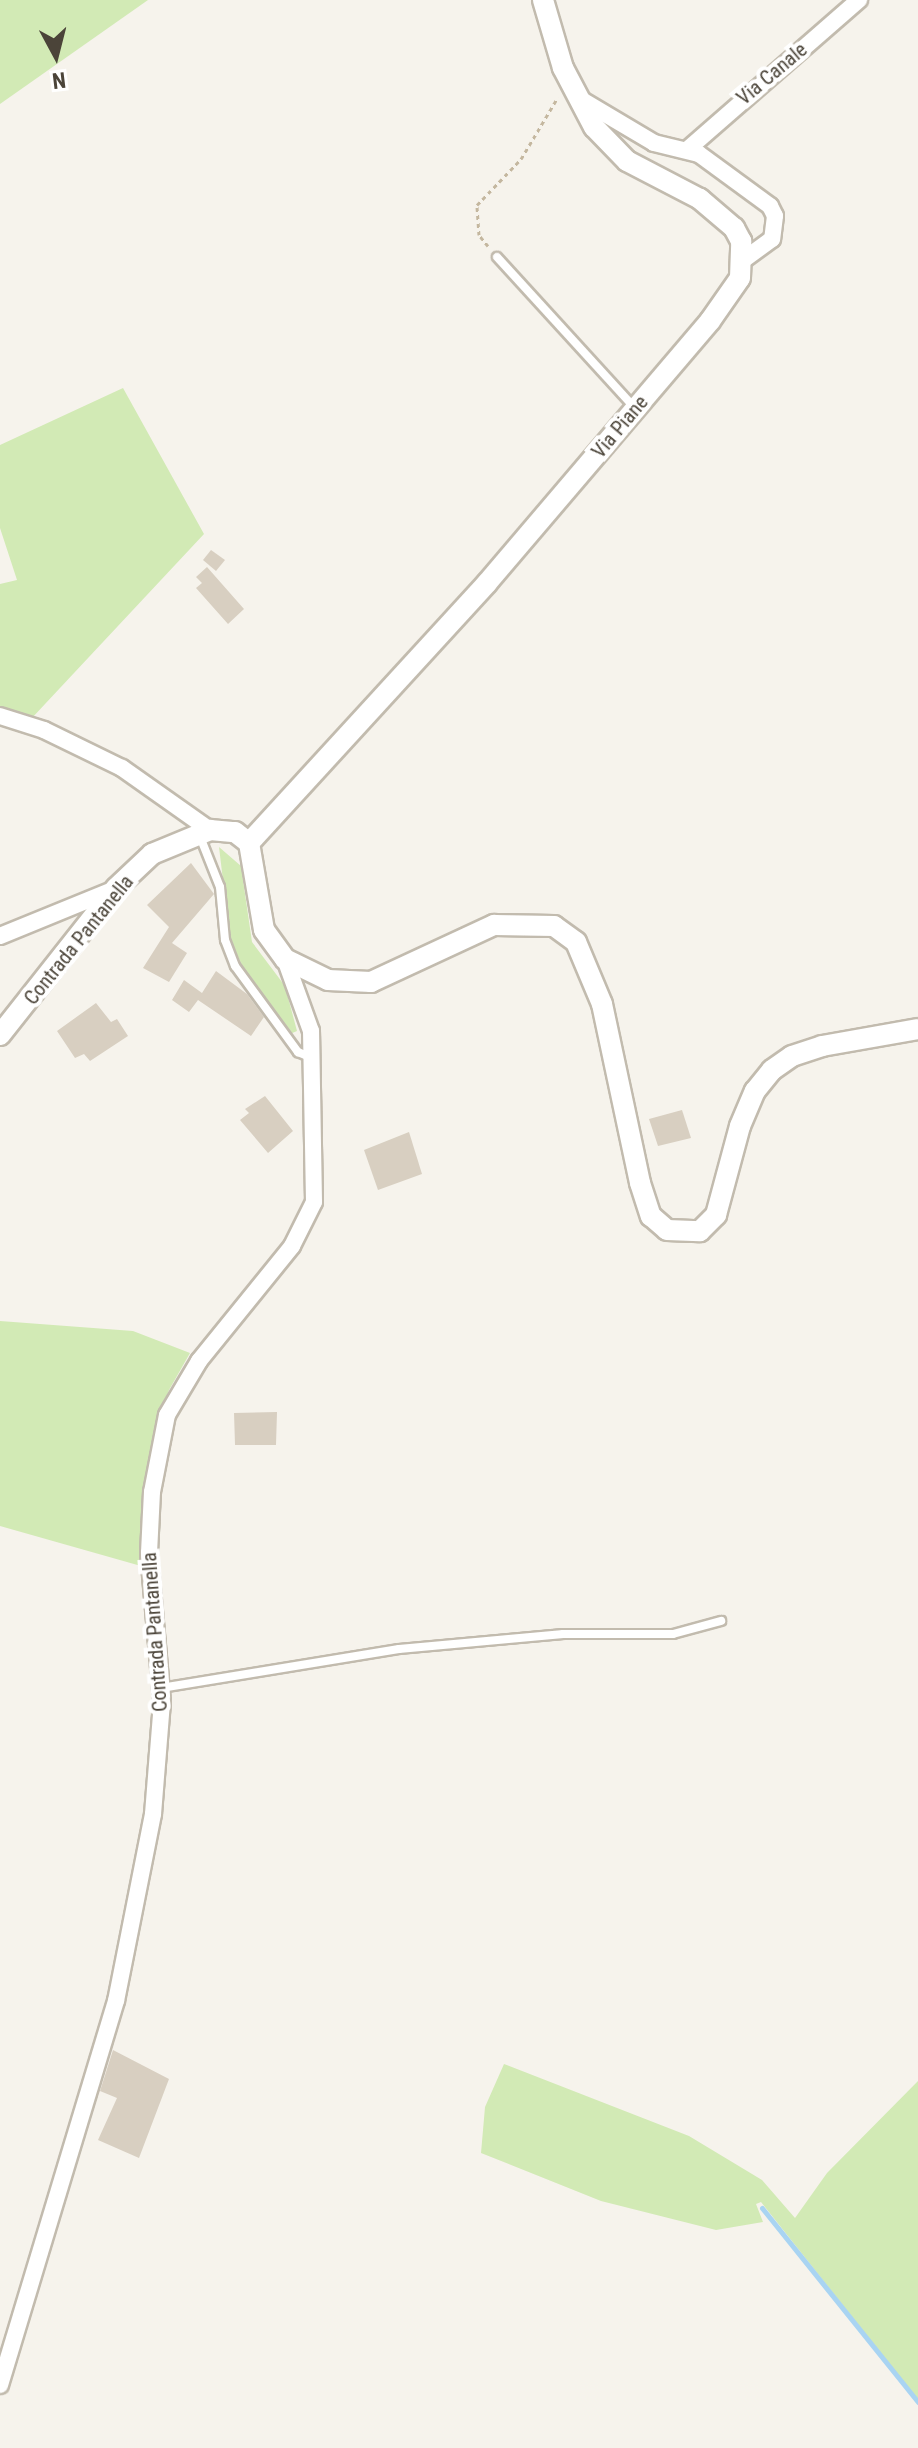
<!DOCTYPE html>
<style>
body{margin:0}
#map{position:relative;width:918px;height:2448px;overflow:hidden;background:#f6f3ec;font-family:"Roboto Condensed",sans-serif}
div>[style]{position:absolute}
.green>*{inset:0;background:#d2eab5}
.stream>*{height:5px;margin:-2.5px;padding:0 2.5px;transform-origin:2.5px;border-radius:2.5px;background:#a9d4f2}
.building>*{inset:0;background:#d8cfc1}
.path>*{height:3px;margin-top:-1.5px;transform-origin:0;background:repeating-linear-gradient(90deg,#c4b79f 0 4px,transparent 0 8px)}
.roads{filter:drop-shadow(2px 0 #c2bbae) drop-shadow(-2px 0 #c2bbae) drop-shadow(0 2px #c2bbae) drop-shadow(0 -2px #c2bbae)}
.service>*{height:8px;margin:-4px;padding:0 4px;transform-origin:4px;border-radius:4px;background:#fff}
.minor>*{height:16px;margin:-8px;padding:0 8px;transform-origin:8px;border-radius:8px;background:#fff}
.tertiary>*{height:20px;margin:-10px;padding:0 10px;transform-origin:10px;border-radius:10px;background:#fff}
span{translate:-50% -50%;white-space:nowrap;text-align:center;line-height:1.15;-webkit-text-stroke:8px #fff;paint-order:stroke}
.street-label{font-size:20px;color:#4b4439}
.north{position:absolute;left:16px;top:16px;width:80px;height:80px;-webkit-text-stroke:6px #fff;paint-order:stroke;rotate:173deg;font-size:22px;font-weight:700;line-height:32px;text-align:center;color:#4b4439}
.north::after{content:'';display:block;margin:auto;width:28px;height:36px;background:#4b4439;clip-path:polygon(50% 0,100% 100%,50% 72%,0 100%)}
</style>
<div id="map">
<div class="green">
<i style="clip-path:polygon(0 0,148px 0,0 104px)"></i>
<i style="clip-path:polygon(123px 388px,204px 534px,31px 719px,0 707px,0 584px,17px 580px,0 528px,0 445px)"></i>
<i style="clip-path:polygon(219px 847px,241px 866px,252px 942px,285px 986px,297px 1031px,290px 1034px,243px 968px,230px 939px)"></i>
<i style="clip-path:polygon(0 1321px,133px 1331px,190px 1353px,169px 1390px,153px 1438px,141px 1566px,0 1526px)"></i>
<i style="clip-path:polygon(504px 2064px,689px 2136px,762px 2180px,795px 2218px,827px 2173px,918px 2081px,918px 2400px,761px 2202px,756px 2204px,763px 2222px,716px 2230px,601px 2201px,481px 2153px,485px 2107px)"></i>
</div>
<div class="stream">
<i style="left:762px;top:2208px;width:249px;rotate:51.2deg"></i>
</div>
<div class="building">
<i style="clip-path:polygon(211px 550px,225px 560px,216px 571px,203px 560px)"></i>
<i style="clip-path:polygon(207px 567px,244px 609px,228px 624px,196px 588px,202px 583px,196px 577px)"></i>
<i style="clip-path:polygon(191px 863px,214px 894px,172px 943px,187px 953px,169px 982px,143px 968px,169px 927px,147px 905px)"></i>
<i style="clip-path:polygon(216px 971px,247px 994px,264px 1017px,251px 1036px,198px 1000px,189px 1012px,172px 1000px,184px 980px,202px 993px)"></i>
<i style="clip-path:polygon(96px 1003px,111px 1022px,117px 1019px,128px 1036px,90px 1061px,84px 1054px,75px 1058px,57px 1031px)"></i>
<i style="clip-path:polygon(265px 1096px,293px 1131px,268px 1153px,240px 1120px,249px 1113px,245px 1109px)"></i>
<i style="clip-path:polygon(682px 1110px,691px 1138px,658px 1146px,649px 1119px)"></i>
<i style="clip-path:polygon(409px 1132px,422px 1174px,378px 1190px,364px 1150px)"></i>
<i style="clip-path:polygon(277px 1412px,276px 1445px,235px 1445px,234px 1413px)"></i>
<i style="clip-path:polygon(113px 2050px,169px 2079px,139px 2158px,98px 2140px,117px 2098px,100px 2091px)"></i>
</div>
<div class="path">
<i style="left:488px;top:246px;width:14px;rotate:-129deg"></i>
<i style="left:479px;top:235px;width:30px;rotate:-94deg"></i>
<i style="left:477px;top:205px;width:64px;rotate:-46.3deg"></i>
<i style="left:521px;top:159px;width:72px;rotate:-59.2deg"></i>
</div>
<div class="roads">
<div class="service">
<i style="left:497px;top:257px;width:205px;rotate:47.6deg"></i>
<i style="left:199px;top:834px;width:57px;rotate:68.4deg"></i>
<i style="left:220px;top:887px;width:53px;rotate:84.6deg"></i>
<i style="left:225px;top:940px;width:28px;rotate:69deg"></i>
<i style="left:235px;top:966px;width:107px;rotate:53.8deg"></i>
<i style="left:298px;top:1052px;width:13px;rotate:23deg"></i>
<i style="left:161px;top:1688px;width:241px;rotate:-9.3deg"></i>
<i style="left:399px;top:1649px;width:165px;rotate:-5.2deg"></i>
<i style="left:563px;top:1634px;width:110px"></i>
<i style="left:673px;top:1634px;width:50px;rotate:-15.2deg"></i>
</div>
<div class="minor">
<i style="left:580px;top:99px;width:86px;rotate:30.7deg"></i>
<i style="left:654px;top:143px;width:46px;rotate:13.7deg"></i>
<i style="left:699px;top:154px;width:88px;rotate:36.2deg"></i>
<i style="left:770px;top:206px;width:11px;rotate:63deg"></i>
<i style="left:775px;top:216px;width:23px;rotate:97deg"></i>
<i style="left:772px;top:239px;width:36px;rotate:144deg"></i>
<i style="left:688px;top:149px;width:227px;rotate:-41.1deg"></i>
<i style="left:0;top:716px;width:46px;rotate:17.7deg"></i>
<i style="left:44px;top:730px;width:87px;rotate:26deg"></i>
<i style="left:122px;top:768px;width:108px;rotate:35.2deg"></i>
<i style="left:0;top:936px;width:124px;rotate:-22.2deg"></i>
<i style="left:0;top:2385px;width:401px;rotate:-73.2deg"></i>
<i style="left:116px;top:2001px;width:191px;rotate:-78.8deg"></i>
<i style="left:153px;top:1814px;width:112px;rotate:-85.4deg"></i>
<i style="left:162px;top:1702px;width:150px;rotate:-95deg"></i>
<i style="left:149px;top:1553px;width:61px;rotate:-87.2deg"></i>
<i style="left:152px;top:1492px;width:78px;rotate:-79deg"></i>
<i style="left:167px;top:1415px;width:63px;rotate:-59.3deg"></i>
<i style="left:199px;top:1361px;width:148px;rotate:-51deg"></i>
<i style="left:292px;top:1246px;width:49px;rotate:-63.4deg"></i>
<i style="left:314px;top:1202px;width:171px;rotate:-91deg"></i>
<i style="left:311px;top:1031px;width:77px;rotate:-109.9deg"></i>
</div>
<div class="tertiary">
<i style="left:249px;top:843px;width:352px;rotate:-47.5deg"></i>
<i style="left:487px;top:583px;width:344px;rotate:-49.6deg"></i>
<i style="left:710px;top:321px;width:52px;rotate:-55.1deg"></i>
<i style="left:740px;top:278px;width:37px;rotate:-88deg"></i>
<i style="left:741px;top:241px;width:15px;rotate:-118deg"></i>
<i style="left:734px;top:228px;width:45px;rotate:-139.5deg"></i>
<i style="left:700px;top:199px;width:82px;rotate:-152.5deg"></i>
<i style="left:627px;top:161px;width:47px;rotate:-134.1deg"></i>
<i style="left:594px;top:127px;width:67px;rotate:-117.7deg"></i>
<i style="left:563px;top:68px;width:71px;rotate:-106.4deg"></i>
<i style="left:249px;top:843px;width:88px;rotate:80.2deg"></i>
<i style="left:264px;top:930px;width:36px;rotate:54deg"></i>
<i style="left:285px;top:959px;width:48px;rotate:26deg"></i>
<i style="left:328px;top:980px;width:43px;rotate:2.7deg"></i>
<i style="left:371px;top:982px;width:136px;rotate:-24.9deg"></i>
<i style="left:494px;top:925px;width:60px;rotate:1deg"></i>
<i style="left:554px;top:926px;width:27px;rotate:36deg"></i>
<i style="left:576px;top:942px;width:67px;rotate:67.2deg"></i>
<i style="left:602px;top:1004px;width:183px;rotate:78deg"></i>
<i style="left:640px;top:1183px;width:35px;rotate:72deg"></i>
<i style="left:651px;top:1216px;width:21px;rotate:41deg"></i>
<i style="left:667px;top:1230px;width:33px;rotate:2deg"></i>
<i style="left:700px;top:1231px;width:23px;rotate:-45deg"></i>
<i style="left:716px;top:1215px;width:92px;rotate:-74.9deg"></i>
<i style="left:740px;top:1126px;width:38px;rotate:-67deg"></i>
<i style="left:755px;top:1091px;width:27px;rotate:-51deg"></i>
<i style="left:772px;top:1070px;width:24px;rotate:-35deg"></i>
<i style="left:792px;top:1056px;width:32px;rotate:-18deg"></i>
<i style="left:822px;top:1046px;width:97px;rotate:-10deg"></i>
<i style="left:0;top:1035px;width:187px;rotate:-51.7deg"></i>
<i style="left:116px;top:888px;width:50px;rotate:-43.4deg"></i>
<i style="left:152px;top:854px;width:63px;rotate:-22.5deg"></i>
<i style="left:210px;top:830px;width:25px;rotate:5deg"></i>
<i style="left:235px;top:832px;width:18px;rotate:38deg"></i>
</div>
</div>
<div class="street-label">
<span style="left:772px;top:74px;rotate:-40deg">Via Canale</span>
<span style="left:620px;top:427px;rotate:-50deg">Via Piane</span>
<span style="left:79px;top:940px;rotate:-51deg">Contrada Pantanella</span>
<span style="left:155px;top:1632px;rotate:-94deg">Contrada Pantanella</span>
</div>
<div class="north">N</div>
</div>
